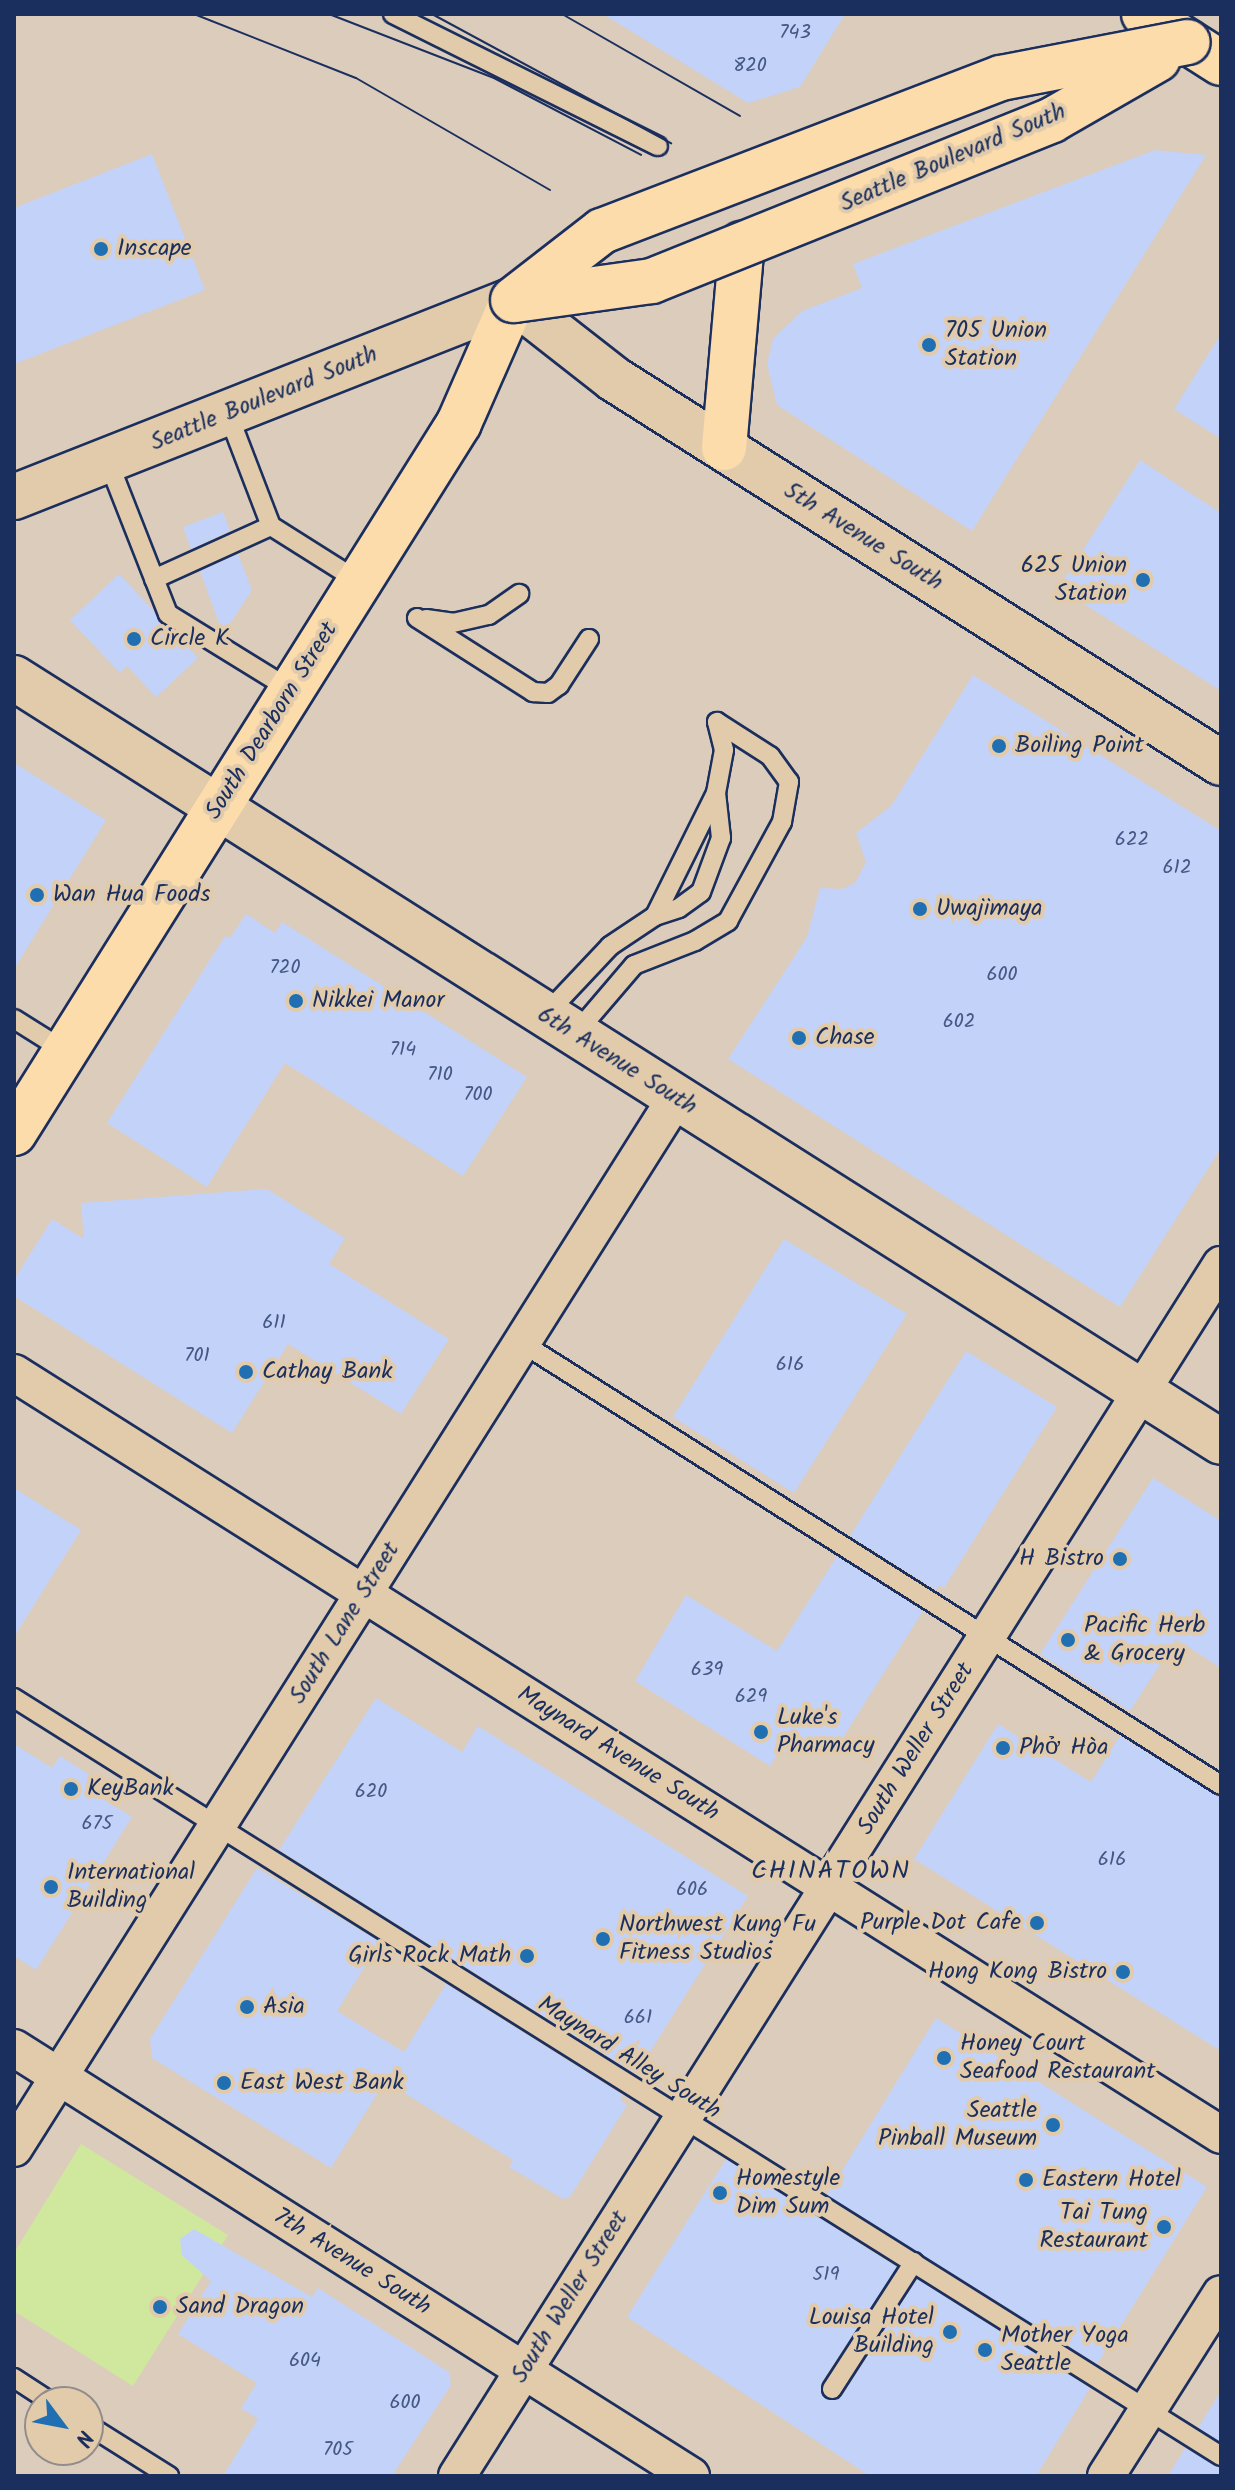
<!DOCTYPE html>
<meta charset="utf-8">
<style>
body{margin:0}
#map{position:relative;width:1235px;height:2490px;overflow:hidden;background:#dcccbb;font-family:Kalam,sans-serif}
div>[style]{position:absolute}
.green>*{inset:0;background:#cfe89e}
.building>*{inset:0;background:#c3d2f9}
.roads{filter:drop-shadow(2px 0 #1b2f5e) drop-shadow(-2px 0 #1b2f5e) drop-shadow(0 2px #1b2f5e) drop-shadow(0 -2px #1b2f5e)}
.lane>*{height:18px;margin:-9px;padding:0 9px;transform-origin:9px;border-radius:9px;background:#e2cbab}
.street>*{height:36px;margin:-18px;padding:0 18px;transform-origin:18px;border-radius:18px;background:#e2cbab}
.secondary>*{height:44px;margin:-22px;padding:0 22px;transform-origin:22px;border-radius:22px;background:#e2cbab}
.primary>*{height:44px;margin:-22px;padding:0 22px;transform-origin:22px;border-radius:22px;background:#fddcac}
.tram>*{height:2px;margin:-1px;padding:0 1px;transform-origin:1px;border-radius:1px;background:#1b2f5e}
.bridges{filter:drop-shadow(2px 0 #1b2f5e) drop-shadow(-2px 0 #1b2f5e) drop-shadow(0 2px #1b2f5e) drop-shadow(0 -2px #1b2f5e)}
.primary-bridge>*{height:44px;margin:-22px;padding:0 22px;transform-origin:22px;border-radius:22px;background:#fddcac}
.dots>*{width:22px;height:22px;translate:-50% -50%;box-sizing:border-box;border:4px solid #e2cbab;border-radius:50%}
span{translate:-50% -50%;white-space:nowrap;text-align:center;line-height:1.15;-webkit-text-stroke:8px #e2cbab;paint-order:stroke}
.number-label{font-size:20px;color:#455885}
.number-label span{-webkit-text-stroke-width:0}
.street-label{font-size:24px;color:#1b2f5e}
.poi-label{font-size:24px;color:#1b2f5e}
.left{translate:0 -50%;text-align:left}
.right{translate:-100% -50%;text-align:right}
.neighbourhood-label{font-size:26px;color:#1b2f5e;letter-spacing:2px}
.frame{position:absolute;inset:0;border:16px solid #1b2f5e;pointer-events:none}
.north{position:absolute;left:24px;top:2386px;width:80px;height:80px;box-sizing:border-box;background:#e2cbab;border:2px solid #928d8c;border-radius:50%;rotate:122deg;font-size:22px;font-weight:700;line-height:32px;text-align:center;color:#1b2f5e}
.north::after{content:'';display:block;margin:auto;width:28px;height:36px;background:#1f6fb2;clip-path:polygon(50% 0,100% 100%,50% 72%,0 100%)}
</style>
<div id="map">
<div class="green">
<i style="clip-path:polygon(81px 2144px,228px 2235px,133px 2386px,14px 2311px,14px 2253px)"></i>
</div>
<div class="building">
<i style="clip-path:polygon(603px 14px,845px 14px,800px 87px,748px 103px)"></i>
<i style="clip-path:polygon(1155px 150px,1206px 155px,972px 531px,777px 405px,767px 364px,773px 339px,802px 311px,862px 288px,853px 264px)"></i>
<i style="clip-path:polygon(152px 154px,205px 290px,14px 364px,14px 208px)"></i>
<i style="clip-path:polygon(1221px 334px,1221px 439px,1174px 409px)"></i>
<i style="clip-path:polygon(1140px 460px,1221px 513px,1221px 691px,1059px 588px)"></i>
<i style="clip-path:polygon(223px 512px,230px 531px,191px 549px,183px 527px)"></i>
<i style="clip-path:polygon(238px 554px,252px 590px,223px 634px,200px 571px)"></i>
<i style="clip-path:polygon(119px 574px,198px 658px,156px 697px,127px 666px,120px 673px,70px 620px)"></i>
<i style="clip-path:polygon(973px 675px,1221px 831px,1221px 1148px,1120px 1307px,728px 1059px,807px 937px,820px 888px,842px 889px,855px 883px,866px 862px,856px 833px,891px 806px)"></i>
<i style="clip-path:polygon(14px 763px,106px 820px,14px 969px)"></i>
<i style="clip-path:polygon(246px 914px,275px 933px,282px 922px,527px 1077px,463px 1176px,285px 1063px,207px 1187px,107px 1123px,225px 936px,230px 938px)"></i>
<i style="clip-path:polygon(267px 1189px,345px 1238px,329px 1264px,449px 1339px,401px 1414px,288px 1344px,232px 1433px,14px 1296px,14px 1280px,52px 1219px,84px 1239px,81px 1203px)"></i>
<i style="clip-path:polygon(784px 1239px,907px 1314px,794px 1493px,673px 1417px)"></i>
<i style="clip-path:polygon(966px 1351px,1057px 1407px,944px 1588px,939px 1585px,936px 1590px,850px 1536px)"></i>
<i style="clip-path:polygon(1153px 1478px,1221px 1521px,1221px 1668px,1176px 1639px,1130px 1711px,1040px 1654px)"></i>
<i style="clip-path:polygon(14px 1488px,81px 1530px,14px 1637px)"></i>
<i style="clip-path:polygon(837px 1556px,923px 1611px,835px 1750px,824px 1743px,777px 1754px,770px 1766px,635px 1681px,686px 1595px,777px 1651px)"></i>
<i style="clip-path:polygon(376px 1698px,462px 1752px,478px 1726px,748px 1896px,636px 2074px,279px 1850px)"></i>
<i style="clip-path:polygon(998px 1724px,1091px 1782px,1120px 1736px,1221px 1798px,1221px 2051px,914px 1859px)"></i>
<i style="clip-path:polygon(14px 1744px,52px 1768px,60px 1756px,101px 1782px,94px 1794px,132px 1817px,36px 1970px,14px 1956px)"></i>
<i style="clip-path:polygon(257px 1868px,380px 1942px,337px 2011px,404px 2052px,446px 1984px,623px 2095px,620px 2100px,627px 2105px,570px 2197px,563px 2199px,509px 2167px,513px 2160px,385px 2081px,331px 2168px,152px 2058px,150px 2039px)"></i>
<i style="clip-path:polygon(936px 2018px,1207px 2187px,1097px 2364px,827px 2195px)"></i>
<i style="clip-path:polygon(726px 2159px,897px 2267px,822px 2382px,826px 2399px,842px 2396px,917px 2279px,1090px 2388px,1036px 2476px,870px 2476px,627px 2317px)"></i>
<i style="clip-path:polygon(194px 2229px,312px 2297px,318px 2288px,449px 2372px,451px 2385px,392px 2476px,223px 2476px,258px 2419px,241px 2408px,257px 2383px,178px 2334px,211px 2281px,182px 2255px,180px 2239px)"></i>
<i style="clip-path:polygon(1221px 2391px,1221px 2442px,1198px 2428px)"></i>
<i style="clip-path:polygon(1185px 2448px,1221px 2468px,1221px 2476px,1168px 2476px)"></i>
</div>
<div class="roads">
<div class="lane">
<i style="left:393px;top:14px;width:296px;rotate:26.5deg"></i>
<i style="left:228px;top:414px;width:120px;rotate:69deg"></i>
<i style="left:271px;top:526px;width:105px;rotate:32.2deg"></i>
<i style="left:108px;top:461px;width:164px;rotate:68.6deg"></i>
<i style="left:168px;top:614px;width:145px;rotate:31.7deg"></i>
<i style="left:154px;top:579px;width:128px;rotate:-24.4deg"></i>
<i style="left:417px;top:618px;width:138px;rotate:32.5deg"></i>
<i style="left:533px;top:692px;width:15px;rotate:4deg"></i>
<i style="left:548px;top:693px;width:14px;rotate:-36deg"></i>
<i style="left:559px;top:685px;width:55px;rotate:-56.9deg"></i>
<i style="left:426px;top:619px;width:27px;rotate:8deg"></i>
<i style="left:453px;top:623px;width:37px;rotate:-13deg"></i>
<i style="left:489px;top:615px;width:37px;rotate:-35deg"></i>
<i style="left:655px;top:916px;width:25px;rotate:-18deg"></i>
<i style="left:679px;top:908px;width:27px;rotate:-36deg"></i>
<i style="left:701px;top:892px;width:58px;rotate:-69.7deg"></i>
<i style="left:721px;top:838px;width:45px;rotate:-96.3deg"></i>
<i style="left:716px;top:793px;width:44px;rotate:-79.5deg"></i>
<i style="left:724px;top:750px;width:29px;rotate:-104deg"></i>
<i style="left:546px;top:1014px;width:93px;rotate:-46.7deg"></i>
<i style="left:610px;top:946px;width:54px;rotate:-33.7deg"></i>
<i style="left:655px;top:916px;width:137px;rotate:-63.6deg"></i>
<i style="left:14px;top:1019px;width:60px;rotate:32.1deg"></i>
<i style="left:576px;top:1033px;width:89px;rotate:-49.5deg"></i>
<i style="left:634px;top:965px;width:66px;rotate:-21.5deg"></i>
<i style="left:695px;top:941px;width:39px;rotate:-31deg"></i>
<i style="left:728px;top:921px;width:113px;rotate:-61.4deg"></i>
<i style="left:782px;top:822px;width:41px;rotate:-80.1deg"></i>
<i style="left:789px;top:782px;width:32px;rotate:-126deg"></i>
<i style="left:770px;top:756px;width:63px;rotate:-147.3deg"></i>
<i style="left:522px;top:1343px;width:827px;rotate:32.31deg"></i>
<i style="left:14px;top:1698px;width:1425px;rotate:32.13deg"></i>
<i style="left:14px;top:2378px;width:44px;rotate:33deg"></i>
<i style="left:832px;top:2389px;width:151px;rotate:-57.2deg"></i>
<i style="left:88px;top:2425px;width:96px;rotate:32.2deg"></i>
</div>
<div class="street">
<i style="left:14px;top:1373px;width:1427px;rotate:32.26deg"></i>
<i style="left:14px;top:2048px;width:801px;rotate:32.3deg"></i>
<i style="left:14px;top:2148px;width:1241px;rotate:-57.77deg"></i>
<i style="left:457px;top:2476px;width:1432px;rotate:-57.75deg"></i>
<i style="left:1106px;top:2476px;width:215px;rotate:-57.7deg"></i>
</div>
<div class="secondary">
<i style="left:14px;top:497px;width:536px;rotate:-21.54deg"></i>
<i style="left:513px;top:300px;width:128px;rotate:38deg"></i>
<i style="left:614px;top:379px;width:718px;rotate:32.32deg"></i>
<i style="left:14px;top:678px;width:1428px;rotate:32.33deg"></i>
</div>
<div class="primary">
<i style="left:1144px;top:14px;width:91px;rotate:32.5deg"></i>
<i style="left:724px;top:448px;width:205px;rotate:-85deg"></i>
<i style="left:14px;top:1133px;width:838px;rotate:-57.92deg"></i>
<i style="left:459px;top:423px;width:134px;rotate:-66.3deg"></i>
</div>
</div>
<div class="tram">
<i style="left:194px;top:14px;width:174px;rotate:21.6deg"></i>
<i style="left:356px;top:78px;width:224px;rotate:30deg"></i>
<i style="left:329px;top:14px;width:177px;rotate:21.2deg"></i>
<i style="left:494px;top:78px;width:166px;rotate:27.6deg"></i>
<i style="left:432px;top:14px;width:272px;rotate:28.4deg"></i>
<i style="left:562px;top:14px;width:205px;rotate:29.8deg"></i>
</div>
<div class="bridges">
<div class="primary-bridge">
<i style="left:513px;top:300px;width:113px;rotate:-37.8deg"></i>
<i style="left:602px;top:231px;width:427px;rotate:-21deg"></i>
<i style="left:1001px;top:78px;width:190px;rotate:-10.9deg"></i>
<i style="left:515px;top:300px;width:138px;rotate:-7.9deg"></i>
<i style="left:652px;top:281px;width:431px;rotate:-21.9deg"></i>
<i style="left:1052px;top:120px;width:122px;rotate:-29.9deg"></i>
</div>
</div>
<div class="dots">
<i style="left:101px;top:249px;background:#1f6fb2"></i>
<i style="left:929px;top:345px;background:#1f6fb2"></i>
<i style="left:1143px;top:580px;background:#1f6fb2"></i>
<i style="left:134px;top:639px;background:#1f6fb2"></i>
<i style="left:999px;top:746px;background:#1f6fb2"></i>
<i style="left:37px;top:895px;background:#1f6fb2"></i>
<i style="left:920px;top:909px;background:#1f6fb2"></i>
<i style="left:296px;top:1001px;background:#1f6fb2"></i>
<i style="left:799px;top:1038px;background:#1f6fb2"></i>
<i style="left:246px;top:1372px;background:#1f6fb2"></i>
<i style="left:1120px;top:1559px;background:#1f6fb2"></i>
<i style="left:1068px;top:1640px;background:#1f6fb2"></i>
<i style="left:761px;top:1732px;background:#1f6fb2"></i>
<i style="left:1003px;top:1748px;background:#1f6fb2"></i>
<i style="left:71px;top:1789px;background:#1f6fb2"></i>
<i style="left:51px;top:1887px;background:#1f6fb2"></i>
<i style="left:1037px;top:1923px;background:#1f6fb2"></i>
<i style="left:603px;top:1939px;background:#1f6fb2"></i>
<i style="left:527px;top:1956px;background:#1f6fb2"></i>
<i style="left:1123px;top:1972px;background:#1f6fb2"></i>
<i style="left:247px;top:2007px;background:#1f6fb2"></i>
<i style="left:944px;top:2058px;background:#1f6fb2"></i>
<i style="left:224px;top:2083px;background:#1f6fb2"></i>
<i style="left:1053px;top:2125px;background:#1f6fb2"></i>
<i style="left:1026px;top:2180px;background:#1f6fb2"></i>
<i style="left:720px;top:2193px;background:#1f6fb2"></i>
<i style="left:1164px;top:2227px;background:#1f6fb2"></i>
<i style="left:160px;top:2307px;background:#1f6fb2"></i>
<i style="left:950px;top:2332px;background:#1f6fb2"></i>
<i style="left:985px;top:2350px;background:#1f6fb2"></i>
</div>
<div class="number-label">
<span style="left:795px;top:33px">743</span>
<span style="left:750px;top:66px">820</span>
<span style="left:1132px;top:840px">622</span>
<span style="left:1177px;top:868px">612</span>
<span style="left:285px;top:968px">720</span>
<span style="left:1002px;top:975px">600</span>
<span style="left:959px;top:1022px">602</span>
<span style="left:403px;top:1050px">714</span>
<span style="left:440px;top:1075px">710</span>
<span style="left:478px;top:1095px">700</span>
<span style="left:274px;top:1323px">611</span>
<span style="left:197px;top:1356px">701</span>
<span style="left:790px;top:1365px">616</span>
<span style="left:707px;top:1670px">639</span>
<span style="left:751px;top:1697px">629</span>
<span style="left:371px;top:1792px">620</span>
<span style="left:97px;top:1824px">675</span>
<span style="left:1112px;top:1860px">616</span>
<span style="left:692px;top:1890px">606</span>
<span style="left:638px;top:2018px">661</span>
<span style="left:826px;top:2275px">519</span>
<span style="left:305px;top:2361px">604</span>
<span style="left:405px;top:2403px">600</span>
<span style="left:338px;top:2450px">705</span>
</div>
<div class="street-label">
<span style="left:953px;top:158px;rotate:-23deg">Seattle Boulevard South</span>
<span style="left:264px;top:399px;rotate:-22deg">Seattle Boulevard South</span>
<span style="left:863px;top:537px;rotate:32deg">5th Avenue South</span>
<span style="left:272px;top:721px;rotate:-58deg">South Dearborn Street</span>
<span style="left:617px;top:1061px;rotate:32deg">6th Avenue South</span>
<span style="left:345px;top:1623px;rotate:-58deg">South Lane Street</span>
<span style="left:916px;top:1749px;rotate:-58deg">South Weller Street</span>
<span style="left:618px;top:1754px;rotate:32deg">Maynard Avenue South</span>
<span style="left:629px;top:2058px;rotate:32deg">Maynard Alley South</span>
<span style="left:352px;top:2262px;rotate:32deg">7th Avenue South</span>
<span style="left:570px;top:2297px;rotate:-58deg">South Weller Street</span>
</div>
<div class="poi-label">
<span class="left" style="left:117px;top:249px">Inscape</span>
<span class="left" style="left:945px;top:345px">705 Union<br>Station</span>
<span class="right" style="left:1127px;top:580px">625 Union<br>Station</span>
<span class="left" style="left:150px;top:639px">Circle K</span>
<span class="left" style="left:1015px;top:746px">Boiling Point</span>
<span class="left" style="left:53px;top:895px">Wan Hua Foods</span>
<span class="left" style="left:936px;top:909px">Uwajimaya</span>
<span class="left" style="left:312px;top:1001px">Nikkei Manor</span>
<span class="left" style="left:815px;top:1038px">Chase</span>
<span class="left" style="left:262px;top:1372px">Cathay Bank</span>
<span class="right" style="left:1104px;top:1559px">H Bistro</span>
<span class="left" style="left:1084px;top:1640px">Pacific Herb<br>&amp; Grocery</span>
<span class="left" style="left:777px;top:1732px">Luke's<br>Pharmacy</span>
<span class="left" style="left:1019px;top:1748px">Phở Hòa</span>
<span class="left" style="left:87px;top:1789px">KeyBank</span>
<span class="left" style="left:67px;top:1887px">International<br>Building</span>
<span class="right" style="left:1021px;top:1923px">Purple Dot Cafe</span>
<span class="left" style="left:619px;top:1939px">Northwest Kung Fu<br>Fitness Studios</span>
<span class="right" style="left:511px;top:1956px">Girls Rock Math</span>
<span class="right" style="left:1107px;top:1972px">Hong Kong Bistro</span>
<span class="left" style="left:263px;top:2007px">Asia</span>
<span class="left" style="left:960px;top:2058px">Honey Court<br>Seafood Restaurant</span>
<span class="left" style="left:240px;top:2083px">East West Bank</span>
<span class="right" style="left:1037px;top:2125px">Seattle<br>Pinball Museum</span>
<span class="left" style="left:736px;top:2193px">Homestyle<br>Dim Sum</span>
<span class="left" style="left:1042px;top:2180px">Eastern Hotel</span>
<span class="right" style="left:1148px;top:2227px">Tai Tung<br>Restaurant</span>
<span class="left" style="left:176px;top:2307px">Sand Dragon</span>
<span class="right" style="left:934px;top:2332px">Louisa Hotel<br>Building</span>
<span class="left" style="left:1001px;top:2350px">Mother Yoga<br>Seattle</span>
</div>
<div class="neighbourhood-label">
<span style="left:831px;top:1872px">CHINATOWN</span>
</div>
<div class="frame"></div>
<div class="north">N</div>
</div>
